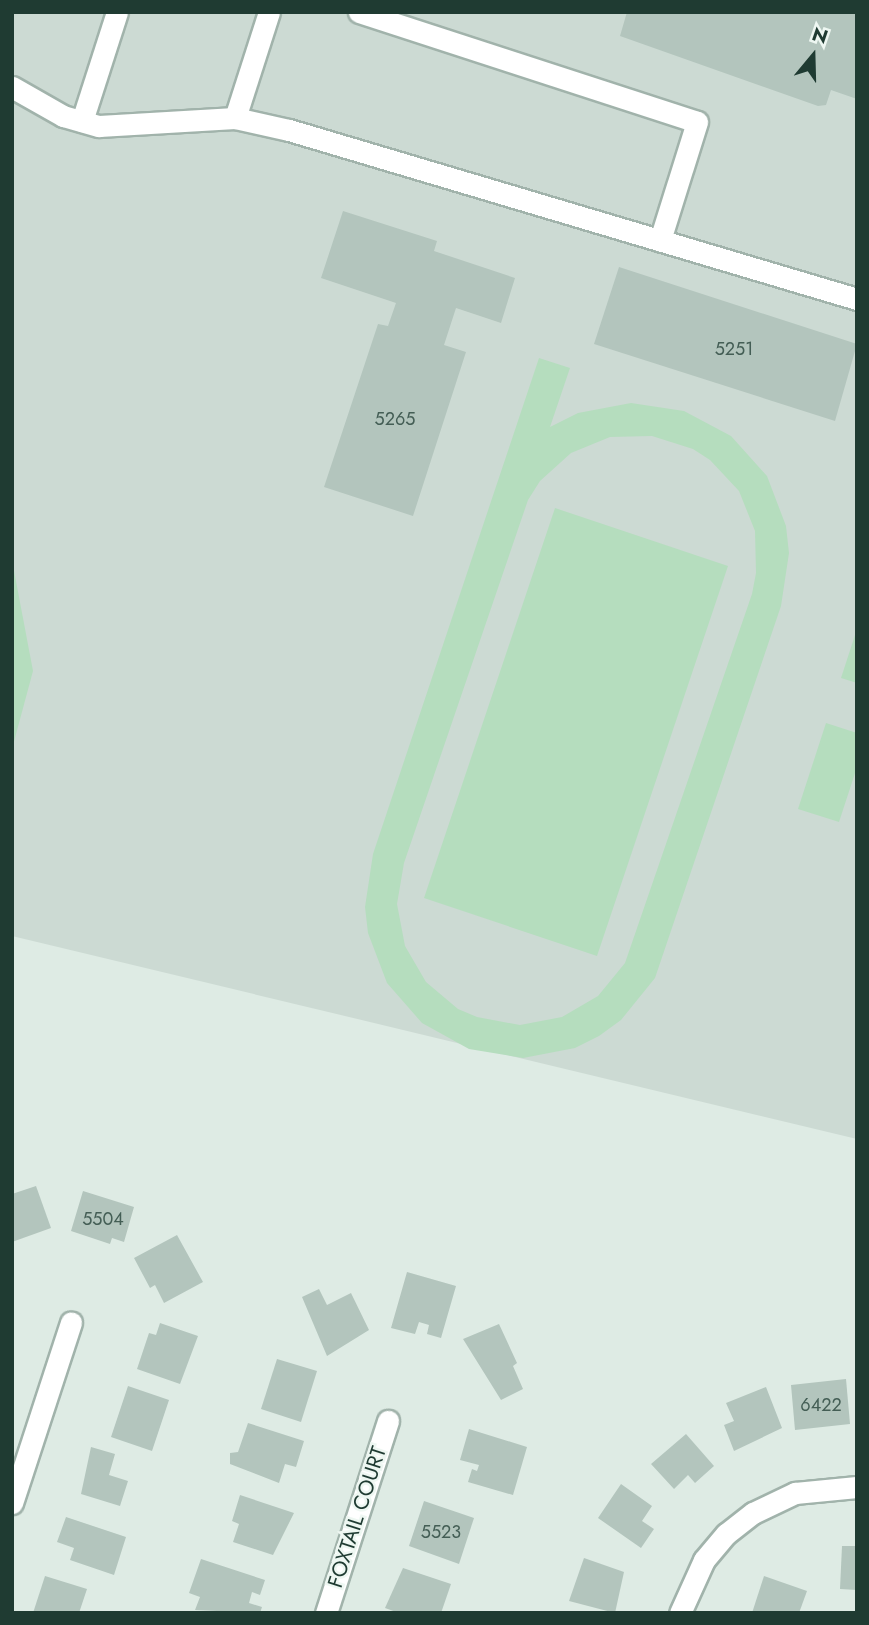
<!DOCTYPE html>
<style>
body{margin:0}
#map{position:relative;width:869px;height:1625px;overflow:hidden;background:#deebe4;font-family:Jost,sans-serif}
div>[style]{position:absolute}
.built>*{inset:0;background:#ccdad3}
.green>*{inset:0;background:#b5ddbe}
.building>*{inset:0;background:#b3c5bd}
.roads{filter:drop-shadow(2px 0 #a1b3ab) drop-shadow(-2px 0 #a1b3ab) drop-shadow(0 2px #a1b3ab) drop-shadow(0 -2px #a1b3ab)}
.minor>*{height:21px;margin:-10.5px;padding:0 10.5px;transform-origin:10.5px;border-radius:10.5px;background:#fff}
span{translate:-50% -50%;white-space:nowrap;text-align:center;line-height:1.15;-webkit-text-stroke:5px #eef7f2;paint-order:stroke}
.number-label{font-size:18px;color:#445e55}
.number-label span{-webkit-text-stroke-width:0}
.street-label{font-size:21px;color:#1f3b32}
.frame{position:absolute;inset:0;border:14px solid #1f3b32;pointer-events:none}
.north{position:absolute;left:778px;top:21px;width:70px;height:70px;-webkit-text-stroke:5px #eef7f2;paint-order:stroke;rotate:19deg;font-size:19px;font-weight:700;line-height:28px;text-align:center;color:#1f3b32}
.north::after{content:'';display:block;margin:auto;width:24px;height:32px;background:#1f3b32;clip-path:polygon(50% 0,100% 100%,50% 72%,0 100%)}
</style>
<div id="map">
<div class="built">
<i style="clip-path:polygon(12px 12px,857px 12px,857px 1139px,12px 936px)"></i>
</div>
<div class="green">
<i style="clip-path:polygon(evenodd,539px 358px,570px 368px,550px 427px,578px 413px,631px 403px,684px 411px,731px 436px,767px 476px,786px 526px,789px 553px,781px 606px,655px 978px,621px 1020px,599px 1036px,575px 1048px,523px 1058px,469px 1049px,422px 1023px,387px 983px,368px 933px,365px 907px,373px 854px,539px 358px,652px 436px,693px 449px,710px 460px,739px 491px,755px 531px,756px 573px,752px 594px,625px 963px,598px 996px,562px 1017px,520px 1025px,477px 1017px,458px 1009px,426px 982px,405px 946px,397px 904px,404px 863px,528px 500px,540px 481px,571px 453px,610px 437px,652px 436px)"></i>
<i style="clip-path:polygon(555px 508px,728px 566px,597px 956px,424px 898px)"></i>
<i style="clip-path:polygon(12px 560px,33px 671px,12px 749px)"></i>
<i style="clip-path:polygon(857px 629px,857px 683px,841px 678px)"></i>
<i style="clip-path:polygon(826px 723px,857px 733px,857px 767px,839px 822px,798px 809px)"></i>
</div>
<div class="building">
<i style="clip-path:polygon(627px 12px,857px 12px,857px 99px,831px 90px,826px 105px,818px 106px,620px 36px)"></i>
<i style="clip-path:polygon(343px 211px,437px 241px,434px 251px,515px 278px,501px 323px,456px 308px,444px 345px,466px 352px,413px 516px,324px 487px,378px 324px,388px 326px,396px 303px,321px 278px)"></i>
<i style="clip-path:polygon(619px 267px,857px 344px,835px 421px,594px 344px)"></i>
<i style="clip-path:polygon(36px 1186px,51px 1228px,12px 1242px,12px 1194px)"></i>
<i style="clip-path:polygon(83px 1191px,134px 1207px,124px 1242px,112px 1238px,110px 1244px,71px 1231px)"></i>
<i style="clip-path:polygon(177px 1235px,203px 1282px,164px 1303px,155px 1285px,150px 1288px,134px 1258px)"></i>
<i style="clip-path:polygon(407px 1272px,456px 1286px,441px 1338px,427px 1334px,429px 1325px,419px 1322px,415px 1334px,391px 1328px)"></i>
<i style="clip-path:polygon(319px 1289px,327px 1305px,351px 1293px,369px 1330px,327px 1356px,302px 1297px)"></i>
<i style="clip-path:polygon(160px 1323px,198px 1336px,180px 1384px,137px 1369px,149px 1333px,156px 1335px)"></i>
<i style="clip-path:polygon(499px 1324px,517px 1363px,513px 1366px,523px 1389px,501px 1400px,463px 1339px)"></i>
<i style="clip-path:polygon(277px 1359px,317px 1371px,301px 1422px,261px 1409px)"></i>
<i style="clip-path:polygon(846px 1379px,850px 1424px,795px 1430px,791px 1385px)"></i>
<i style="clip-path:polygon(128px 1386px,169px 1400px,152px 1451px,111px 1437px)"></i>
<i style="clip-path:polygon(766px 1387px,782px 1428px,734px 1451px,724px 1425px,734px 1421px,726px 1403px)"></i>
<i style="clip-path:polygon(248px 1423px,304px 1441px,296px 1467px,285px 1464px,279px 1483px,230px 1464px,230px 1453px,238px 1452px)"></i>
<i style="clip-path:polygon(469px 1429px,527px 1447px,513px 1495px,468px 1482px,472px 1469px,477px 1471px,479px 1465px,460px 1460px)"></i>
<i style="clip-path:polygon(686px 1434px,714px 1466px,695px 1483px,688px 1475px,674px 1489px,651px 1464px)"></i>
<i style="clip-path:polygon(91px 1447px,115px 1454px,109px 1475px,128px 1481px,120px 1506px,81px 1494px)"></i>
<i style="clip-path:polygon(621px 1484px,652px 1506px,642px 1521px,654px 1529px,641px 1548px,598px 1518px)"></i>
<i style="clip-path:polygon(240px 1495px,294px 1513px,273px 1555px,233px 1542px,239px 1524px,232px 1521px)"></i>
<i style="clip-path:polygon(424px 1501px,474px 1518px,459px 1564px,409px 1546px)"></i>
<i style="clip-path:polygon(66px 1517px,126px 1537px,114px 1575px,70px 1560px,74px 1548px,57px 1542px)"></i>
<i style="clip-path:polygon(842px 1546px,857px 1546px,857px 1590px,840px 1589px)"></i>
<i style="clip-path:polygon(584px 1558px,624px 1572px,615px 1613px,569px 1601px)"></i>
<i style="clip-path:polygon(201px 1559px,265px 1580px,260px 1595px,252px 1592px,249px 1603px,262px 1607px,260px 1613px,195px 1610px,200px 1597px,189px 1593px)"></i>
<i style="clip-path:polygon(403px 1568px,451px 1584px,441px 1613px,399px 1613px,385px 1608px)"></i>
<i style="clip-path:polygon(45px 1576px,87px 1589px,79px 1613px,33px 1613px)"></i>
<i style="clip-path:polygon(764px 1576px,807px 1591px,799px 1613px,752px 1613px)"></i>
</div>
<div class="roads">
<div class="minor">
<i style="left:359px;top:12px;width:355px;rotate:18deg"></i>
<i style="left:697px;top:122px;width:124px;rotate:107.4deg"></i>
<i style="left:12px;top:87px;width:59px;rotate:29.6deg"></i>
<i style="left:63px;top:116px;width:37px;rotate:16deg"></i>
<i style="left:99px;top:126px;width:136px;rotate:-3.4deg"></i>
<i style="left:235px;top:118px;width:55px;rotate:12.5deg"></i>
<i style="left:289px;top:130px;width:593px;rotate:16.57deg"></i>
<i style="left:235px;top:118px;width:111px;rotate:-72.2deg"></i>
<i style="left:82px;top:121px;width:114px;rotate:-72.2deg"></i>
<i style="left:12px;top:1503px;width:190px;rotate:-71.9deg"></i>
<i style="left:326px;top:1613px;width:202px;rotate:-72.1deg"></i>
<i style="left:680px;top:1613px;width:58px;rotate:-65.6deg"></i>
<i style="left:704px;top:1560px;width:34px;rotate:-50deg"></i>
<i style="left:726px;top:1534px;width:34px;rotate:-38deg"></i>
<i style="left:753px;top:1513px;width:47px;rotate:-25.5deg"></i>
<i style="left:795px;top:1493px;width:62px;rotate:-5.5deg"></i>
</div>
</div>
<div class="number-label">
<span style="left:734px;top:349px">5251</span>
<span style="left:395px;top:419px">5265</span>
<span style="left:103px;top:1219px">5504</span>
<span style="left:821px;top:1405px">6422</span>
<span style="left:441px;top:1532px">5523</span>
</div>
<div class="street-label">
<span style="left:357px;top:1517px;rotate:-72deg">FOXTAIL COURT</span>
</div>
<div class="frame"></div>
<div class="north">N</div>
</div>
